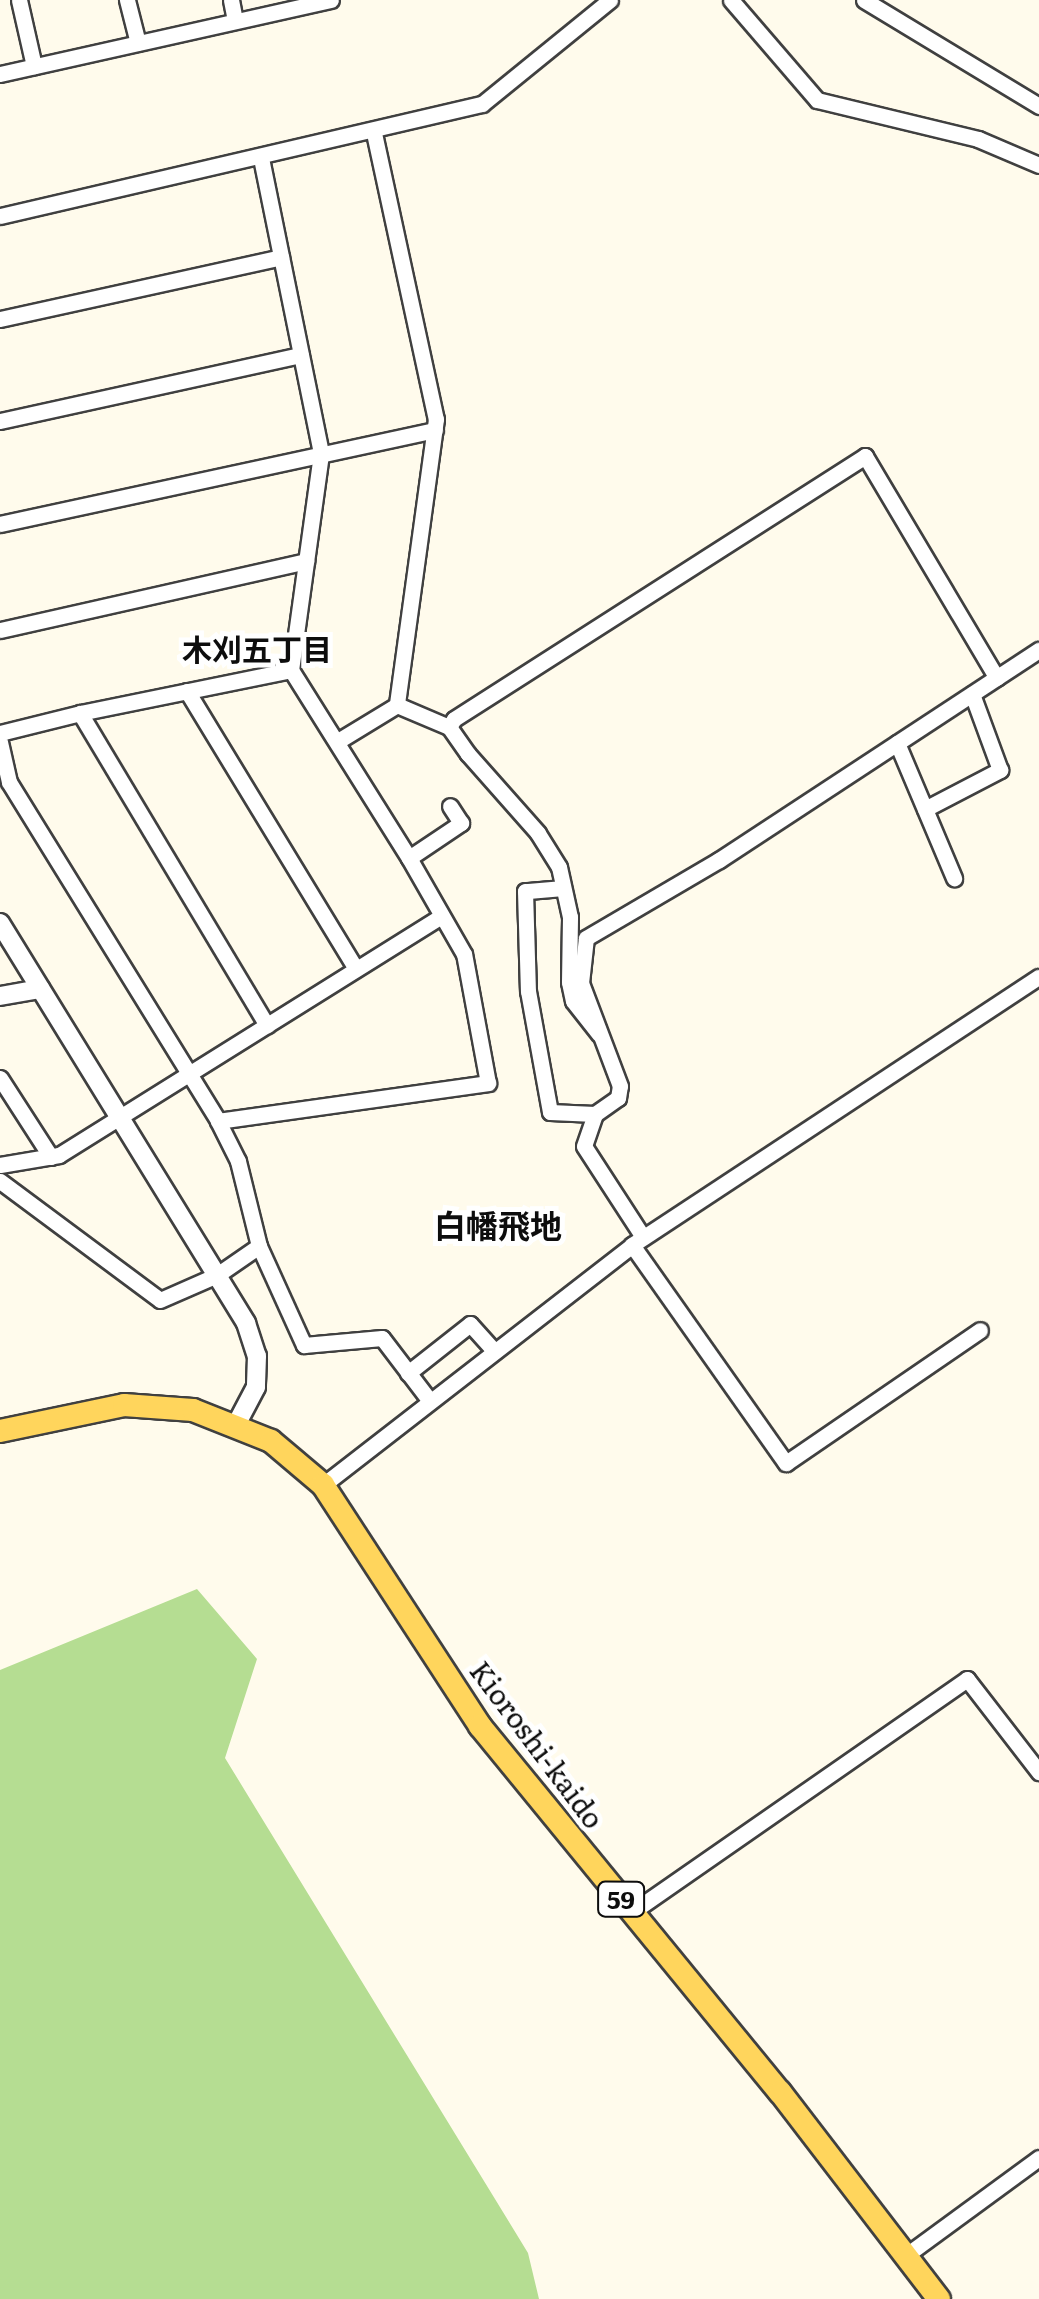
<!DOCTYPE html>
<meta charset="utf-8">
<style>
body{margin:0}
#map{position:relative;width:1039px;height:2299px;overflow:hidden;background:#fffbec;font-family:Literata,"Noto Sans JP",serif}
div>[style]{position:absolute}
.forest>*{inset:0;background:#b5dd92}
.roads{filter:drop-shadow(2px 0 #404040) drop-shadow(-2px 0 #404040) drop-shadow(0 2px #404040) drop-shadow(0 -2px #404040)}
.minor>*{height:15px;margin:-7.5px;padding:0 7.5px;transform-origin:7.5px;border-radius:7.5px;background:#fff}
.tertiary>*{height:18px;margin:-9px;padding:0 9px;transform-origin:9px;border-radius:9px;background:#fff}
.primary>*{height:22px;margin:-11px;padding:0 11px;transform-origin:11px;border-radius:11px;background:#ffd55c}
span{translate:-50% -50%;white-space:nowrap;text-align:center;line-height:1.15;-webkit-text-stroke:10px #fff;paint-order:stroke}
.shield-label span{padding:2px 8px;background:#fff;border:2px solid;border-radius:8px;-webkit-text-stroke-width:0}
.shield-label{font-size:25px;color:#0d0d0d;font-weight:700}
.street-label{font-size:28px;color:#0d0d0d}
.neighbourhood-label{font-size:30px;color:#0d0d0d;font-weight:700}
.quarter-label{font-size:32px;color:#0d0d0d;font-weight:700}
</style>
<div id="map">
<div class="forest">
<i style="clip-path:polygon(197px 1589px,257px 1659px,225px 1758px,528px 2253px,539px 2299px,0 2299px,0 1670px)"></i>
</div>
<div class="roads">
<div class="minor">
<i style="left:19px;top:0;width:68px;rotate:77.2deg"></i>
<i style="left:127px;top:0;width:44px;rotate:75.7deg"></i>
<i style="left:231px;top:0;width:21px;rotate:79deg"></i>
<i style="left:731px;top:0;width:132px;rotate:49.3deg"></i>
<i style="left:817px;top:100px;width:166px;rotate:13.6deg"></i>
<i style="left:978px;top:139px;width:66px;rotate:23.1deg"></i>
<i style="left:864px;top:0;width:205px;rotate:31.2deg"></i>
<i style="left:0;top:74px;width:339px;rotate:-12.6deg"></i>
<i style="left:374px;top:133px;width:293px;rotate:77.8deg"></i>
<i style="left:436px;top:419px;width:289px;rotate:97.8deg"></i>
<i style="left:397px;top:705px;width:56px;rotate:22.9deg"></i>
<i style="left:261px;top:158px;width:302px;rotate:78.5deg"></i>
<i style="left:321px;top:454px;width:218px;rotate:97.9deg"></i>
<i style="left:291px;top:670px;width:222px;rotate:57.9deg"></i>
<i style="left:0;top:216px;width:495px;rotate:-13.1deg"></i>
<i style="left:482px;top:104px;width:165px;rotate:-39.1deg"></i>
<i style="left:0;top:319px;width:288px;rotate:-12.4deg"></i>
<i style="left:0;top:421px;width:308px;rotate:-12.4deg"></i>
<i style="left:0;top:524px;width:445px;rotate:-12.2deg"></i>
<i style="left:0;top:630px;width:314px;rotate:-12.7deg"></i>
<i style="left:187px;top:691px;width:325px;rotate:58.7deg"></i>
<i style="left:80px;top:713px;width:215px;rotate:-11.5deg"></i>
<i style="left:0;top:733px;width:82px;rotate:-14deg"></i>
<i style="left:80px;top:713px;width:364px;rotate:59.1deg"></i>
<i style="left:338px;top:741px;width:69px;rotate:-31.4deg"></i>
<i style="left:0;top:742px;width:41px;rotate:77.3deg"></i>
<i style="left:9px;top:782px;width:398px;rotate:58.3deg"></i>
<i style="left:897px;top:743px;width:147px;rotate:67.1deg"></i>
<i style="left:925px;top:809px;width:85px;rotate:-27.5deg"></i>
<i style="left:1000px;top:770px;width:81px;rotate:-110.2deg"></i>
<i style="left:563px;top:888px;width:38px;rotate:175deg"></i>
<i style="left:525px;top:891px;width:100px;rotate:88.3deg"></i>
<i style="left:528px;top:991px;width:123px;rotate:79.7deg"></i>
<i style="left:550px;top:1112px;width:45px;rotate:2.5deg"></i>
<i style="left:599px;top:1034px;width:42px;rotate:-128.2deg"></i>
<i style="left:573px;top:1001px;width:19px;rotate:-102deg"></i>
<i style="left:569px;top:982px;width:65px;rotate:-89.1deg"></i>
<i style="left:570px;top:917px;width:51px;rotate:-102.4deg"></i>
<i style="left:559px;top:867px;width:40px;rotate:-122deg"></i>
<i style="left:538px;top:833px;width:106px;rotate:-131.5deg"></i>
<i style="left:468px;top:754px;width:33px;rotate:-125deg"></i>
<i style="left:449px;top:727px;width:9px;rotate:-58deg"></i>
<i style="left:454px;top:719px;width:488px;rotate:-32.6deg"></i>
<i style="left:865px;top:456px;width:258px;rotate:59.3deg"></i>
<i style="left:0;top:1078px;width:94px;rotate:57.2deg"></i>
<i style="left:0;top:1165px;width:60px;rotate:-9.6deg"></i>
<i style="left:59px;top:1155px;width:451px;rotate:-32deg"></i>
<i style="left:0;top:1181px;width:199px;rotate:36.6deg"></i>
<i style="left:160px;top:1300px;width:62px;rotate:-23.7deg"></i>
<i style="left:217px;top:1275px;width:51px;rotate:-34.6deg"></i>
<i style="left:259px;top:1246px;width:88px;rotate:-103.9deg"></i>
<i style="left:238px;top:1161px;width:45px;rotate:-116.6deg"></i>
<i style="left:218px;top:1121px;width:273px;rotate:-8deg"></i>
<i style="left:488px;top:1083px;width:131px;rotate:-100.5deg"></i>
<i style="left:464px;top:954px;width:111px;rotate:-119.8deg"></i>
<i style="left:409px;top:858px;width:63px;rotate:-33.9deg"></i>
<i style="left:461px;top:823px;width:20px;rotate:-123deg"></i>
<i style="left:643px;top:1237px;width:108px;rotate:-123deg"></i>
<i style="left:584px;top:1146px;width:34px;rotate:-71deg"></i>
<i style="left:595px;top:1114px;width:28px;rotate:-35deg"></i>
<i style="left:618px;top:1098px;width:12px;rotate:-81deg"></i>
<i style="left:620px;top:1086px;width:110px;rotate:-110.7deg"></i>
<i style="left:581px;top:983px;width:45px;rotate:-83.7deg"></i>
<i style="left:586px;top:938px;width:154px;rotate:-30.4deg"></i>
<i style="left:719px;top:860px;width:383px;rotate:-33.3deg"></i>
<i style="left:632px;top:1245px;width:267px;rotate:54.8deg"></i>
<i style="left:786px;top:1463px;width:235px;rotate:-34.4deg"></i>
<i style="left:259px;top:1246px;width:109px;rotate:65.6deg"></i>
<i style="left:304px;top:1345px;width:78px;rotate:-5.1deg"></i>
<i style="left:382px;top:1338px;width:79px;rotate:52.7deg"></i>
<i style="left:408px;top:1373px;width:79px;rotate:-38.3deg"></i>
<i style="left:470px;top:1324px;width:36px;rotate:48deg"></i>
<i style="left:323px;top:1485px;width:391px;rotate:-37.8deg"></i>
<i style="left:632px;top:1245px;width:487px;rotate:-33.4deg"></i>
<i style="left:632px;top:1912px;width:408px;rotate:-34.8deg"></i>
<i style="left:967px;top:1679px;width:118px;rotate:52.3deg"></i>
<i style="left:905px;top:2256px;width:166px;rotate:-36.2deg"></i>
</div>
<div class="tertiary">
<i style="left:0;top:923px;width:470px;rotate:58.4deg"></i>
<i style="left:246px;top:1323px;width:35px;rotate:72deg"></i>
<i style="left:257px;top:1356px;width:31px;rotate:92deg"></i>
<i style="left:256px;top:1387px;width:41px;rotate:117.8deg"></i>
<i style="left:0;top:996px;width:41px;rotate:-9.9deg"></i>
</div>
<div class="primary">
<i style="left:0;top:1431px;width:127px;rotate:-11.8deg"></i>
<i style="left:124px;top:1405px;width:69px;rotate:4.1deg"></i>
<i style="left:193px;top:1410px;width:84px;rotate:21.7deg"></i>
<i style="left:271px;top:1441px;width:68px;rotate:40.2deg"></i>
<i style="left:323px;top:1485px;width:288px;rotate:56.9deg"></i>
<i style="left:480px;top:1726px;width:473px;rotate:50.7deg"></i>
<i style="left:780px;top:2092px;width:261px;rotate:52.5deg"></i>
</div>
</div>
<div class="shield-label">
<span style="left:621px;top:1899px">59</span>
</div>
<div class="street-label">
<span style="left:538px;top:1744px;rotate:53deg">Kioroshi-kaido</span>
</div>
<div class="neighbourhood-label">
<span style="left:257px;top:648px">木刈五丁目</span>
</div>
<div class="quarter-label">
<span style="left:498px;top:1224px">白幡飛地</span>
</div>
</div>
